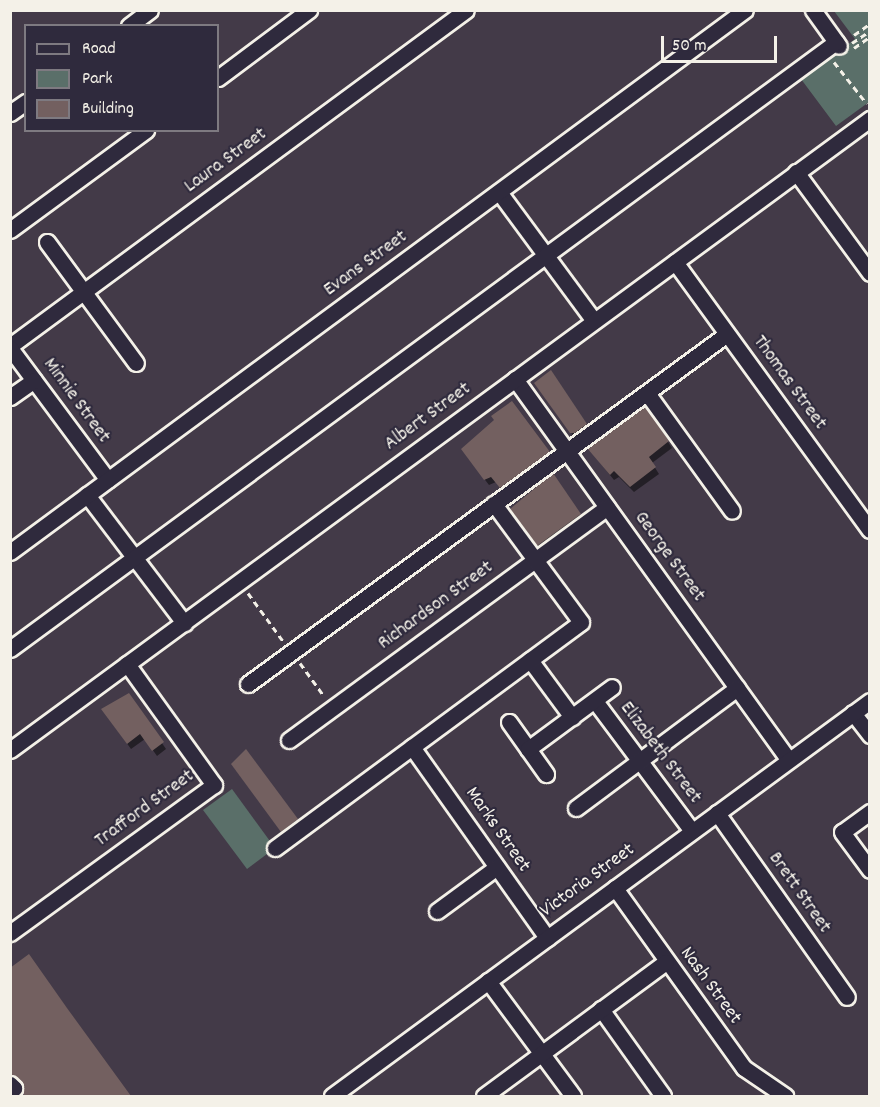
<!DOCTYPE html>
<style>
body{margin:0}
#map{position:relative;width:880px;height:1107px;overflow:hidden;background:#433a48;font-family:Dekko,sans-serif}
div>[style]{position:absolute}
.green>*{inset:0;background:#5a6f69}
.shadow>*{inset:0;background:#0007}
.building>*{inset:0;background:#736060}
.path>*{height:3px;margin-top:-1.5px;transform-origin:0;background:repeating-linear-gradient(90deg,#f4f1e8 0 6px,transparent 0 10.5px)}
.roads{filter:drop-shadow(2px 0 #f4f1e8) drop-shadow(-2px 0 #f4f1e8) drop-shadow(0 2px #f4f1e8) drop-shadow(0 -2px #f4f1e8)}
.minor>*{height:15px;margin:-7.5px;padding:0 7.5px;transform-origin:7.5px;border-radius:7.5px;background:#2f2a3d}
span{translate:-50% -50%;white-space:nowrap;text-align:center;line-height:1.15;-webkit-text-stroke:4.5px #2f2a3d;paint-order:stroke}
.street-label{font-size:20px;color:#f4f1e8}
.frame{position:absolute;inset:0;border:12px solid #f4f1e8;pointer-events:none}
.legend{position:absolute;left:24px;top:24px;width:195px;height:108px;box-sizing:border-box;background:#2f2a3d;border:2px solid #7e7a81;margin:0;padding:8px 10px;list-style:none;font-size:18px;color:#f4f1e8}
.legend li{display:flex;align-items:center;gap:12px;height:30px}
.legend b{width:30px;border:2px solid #7e7a81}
.scale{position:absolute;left:661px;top:36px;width:116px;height:27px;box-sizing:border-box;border:3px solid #f4f1e8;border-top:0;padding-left:8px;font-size:18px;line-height:21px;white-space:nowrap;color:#f4f1e8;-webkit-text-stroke:4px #2f2a3d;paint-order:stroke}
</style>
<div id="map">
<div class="green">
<i style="clip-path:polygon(834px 11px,869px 11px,869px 102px,836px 126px,801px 79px,855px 39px)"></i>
<i style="clip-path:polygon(232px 789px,275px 848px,247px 869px,203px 810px)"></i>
</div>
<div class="shadow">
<i style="clip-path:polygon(551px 373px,586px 425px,590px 431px,575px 438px,540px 390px)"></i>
<i style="clip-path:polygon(668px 442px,672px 448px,652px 463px,659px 474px,634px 492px,619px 477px,614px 480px,589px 449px)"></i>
<i style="clip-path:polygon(548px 452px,552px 458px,504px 493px,496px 482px,489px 485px,466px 455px)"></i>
<i style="clip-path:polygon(515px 515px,580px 515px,583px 521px,542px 551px)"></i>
<i style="clip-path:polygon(129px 695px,166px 749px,157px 756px,145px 739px,131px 749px,107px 716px)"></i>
<i style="clip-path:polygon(234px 767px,296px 820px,298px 823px,283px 833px)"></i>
<i style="clip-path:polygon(29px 956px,130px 1096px,28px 1096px,10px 1076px,10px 971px)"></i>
</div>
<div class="building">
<i style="clip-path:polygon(551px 370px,587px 424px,575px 433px,570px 433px,534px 383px)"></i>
<i style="clip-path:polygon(512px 401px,550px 452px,500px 488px,491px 477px,484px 480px,461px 449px,494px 420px,491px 416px)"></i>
<i style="clip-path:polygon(645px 406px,669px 441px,649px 457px,656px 467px,630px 487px,614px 471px,610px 475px,587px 448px)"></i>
<i style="clip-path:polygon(553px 473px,581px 514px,537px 546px,510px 509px)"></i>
<i style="clip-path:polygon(129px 693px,164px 742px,152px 751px,140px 734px,127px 744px,101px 709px)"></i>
<i style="clip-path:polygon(246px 749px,298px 819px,281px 832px,231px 764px)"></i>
<i style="clip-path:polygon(29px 954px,67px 1008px,131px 1096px,25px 1096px,22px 1092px,21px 1082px,10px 1075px,10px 968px)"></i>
</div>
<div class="path">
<i style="left:854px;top:35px;width:19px;rotate:-35deg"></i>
<i style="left:852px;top:43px;width:22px;rotate:-34deg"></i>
<i style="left:854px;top:48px;width:19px;rotate:-35deg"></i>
<i style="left:834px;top:62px;width:53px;rotate:51.8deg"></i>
<i style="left:248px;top:593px;width:59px;rotate:53.9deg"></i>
<i style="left:300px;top:663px;width:41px;rotate:54deg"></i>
</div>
<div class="roads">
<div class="minor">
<i style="left:813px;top:10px;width:44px;rotate:54.2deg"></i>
<i style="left:129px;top:26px;width:26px;rotate:-37deg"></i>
<i style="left:218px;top:78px;width:114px;rotate:-36.8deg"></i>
<i style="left:10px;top:113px;width:19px;rotate:-35deg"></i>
<i style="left:796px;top:172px;width:125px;rotate:53.8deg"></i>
<i style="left:499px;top:192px;width:160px;rotate:53.6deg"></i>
<i style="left:10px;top:230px;width:169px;rotate:-36.3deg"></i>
<i style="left:47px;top:242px;width:150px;rotate:53.7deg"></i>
<i style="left:675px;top:262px;width:331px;rotate:54deg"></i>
<i style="left:10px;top:346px;width:566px;rotate:-36.38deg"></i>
<i style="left:10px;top:348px;width:164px;rotate:53.4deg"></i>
<i style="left:515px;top:379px;width:469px;rotate:54.3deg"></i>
<i style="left:647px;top:393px;width:145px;rotate:54.2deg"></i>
<i style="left:10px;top:397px;width:29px;rotate:-35deg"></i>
<i style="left:87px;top:495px;width:161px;rotate:52.8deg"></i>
<i style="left:10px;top:552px;width:913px;rotate:-36.41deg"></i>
<i style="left:10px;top:649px;width:1025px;rotate:-36.31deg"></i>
<i style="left:530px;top:660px;width:71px;rotate:53.6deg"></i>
<i style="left:248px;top:684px;width:593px;rotate:-36.16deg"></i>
<i style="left:595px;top:701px;width:162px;rotate:53.3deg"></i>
<i style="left:853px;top:713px;width:28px;rotate:52deg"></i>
<i style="left:509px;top:722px;width:64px;rotate:54.6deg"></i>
<i style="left:289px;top:740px;width:394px;rotate:-36.2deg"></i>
<i style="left:412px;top:747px;width:234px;rotate:54.7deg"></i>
<i style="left:528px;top:749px;width:104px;rotate:-36.4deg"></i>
<i style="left:10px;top:750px;width:1067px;rotate:-36.27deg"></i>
<i style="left:576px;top:808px;width:201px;rotate:-36.7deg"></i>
<i style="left:870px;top:812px;width:34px;rotate:144deg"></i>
<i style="left:842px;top:832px;width:47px;rotate:53.6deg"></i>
<i style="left:717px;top:813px;width:225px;rotate:54.8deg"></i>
<i style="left:275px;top:848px;width:380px;rotate:-36.4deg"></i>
<i style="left:581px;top:622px;width:147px;rotate:-126.4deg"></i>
<i style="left:615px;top:888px;width:221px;rotate:54.4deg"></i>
<i style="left:744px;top:1068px;width:50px;rotate:34.3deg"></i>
<i style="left:437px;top:911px;width:74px;rotate:-36.3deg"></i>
<i style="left:10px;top:933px;width:252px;rotate:-36deg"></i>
<i style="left:214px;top:785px;width:149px;rotate:-125.7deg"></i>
<i style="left:488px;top:981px;width:143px;rotate:53.5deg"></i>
<i style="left:601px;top:1009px;width:107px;rotate:54.5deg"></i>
<i style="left:10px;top:1084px;width:6px;rotate:45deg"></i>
<i style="left:14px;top:1088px;width:5px;rotate:143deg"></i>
<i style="left:332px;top:1096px;width:667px;rotate:-36.29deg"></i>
<i style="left:484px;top:1096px;width:226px;rotate:-36.4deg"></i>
</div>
</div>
<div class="street-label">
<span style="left:226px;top:161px;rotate:-36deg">Laura Street</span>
<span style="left:366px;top:264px;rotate:-36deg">Evans Street</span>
<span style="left:789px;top:383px;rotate:54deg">Thomas Street</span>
<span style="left:76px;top:401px;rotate:54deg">Minnie Street</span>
<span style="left:428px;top:417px;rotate:-36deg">Albert Street</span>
<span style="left:669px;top:557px;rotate:54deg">George Street</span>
<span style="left:436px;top:606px;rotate:-36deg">Richardson Street</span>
<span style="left:660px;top:753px;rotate:53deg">Elizabeth Street</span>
<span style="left:145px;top:809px;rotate:-36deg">Trafford Street</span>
<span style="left:497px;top:830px;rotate:55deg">Marks Street</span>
<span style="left:588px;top:881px;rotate:-36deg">Victoria Street</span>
<span style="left:799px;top:893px;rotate:55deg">Brett Street</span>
<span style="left:710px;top:986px;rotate:54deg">Nash Street</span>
</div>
<div class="frame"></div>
<ul class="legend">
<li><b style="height:8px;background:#2f2a3d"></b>Road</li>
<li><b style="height:16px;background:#5a6f69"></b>Park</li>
<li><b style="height:16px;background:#736060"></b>Building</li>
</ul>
<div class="scale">50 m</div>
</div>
